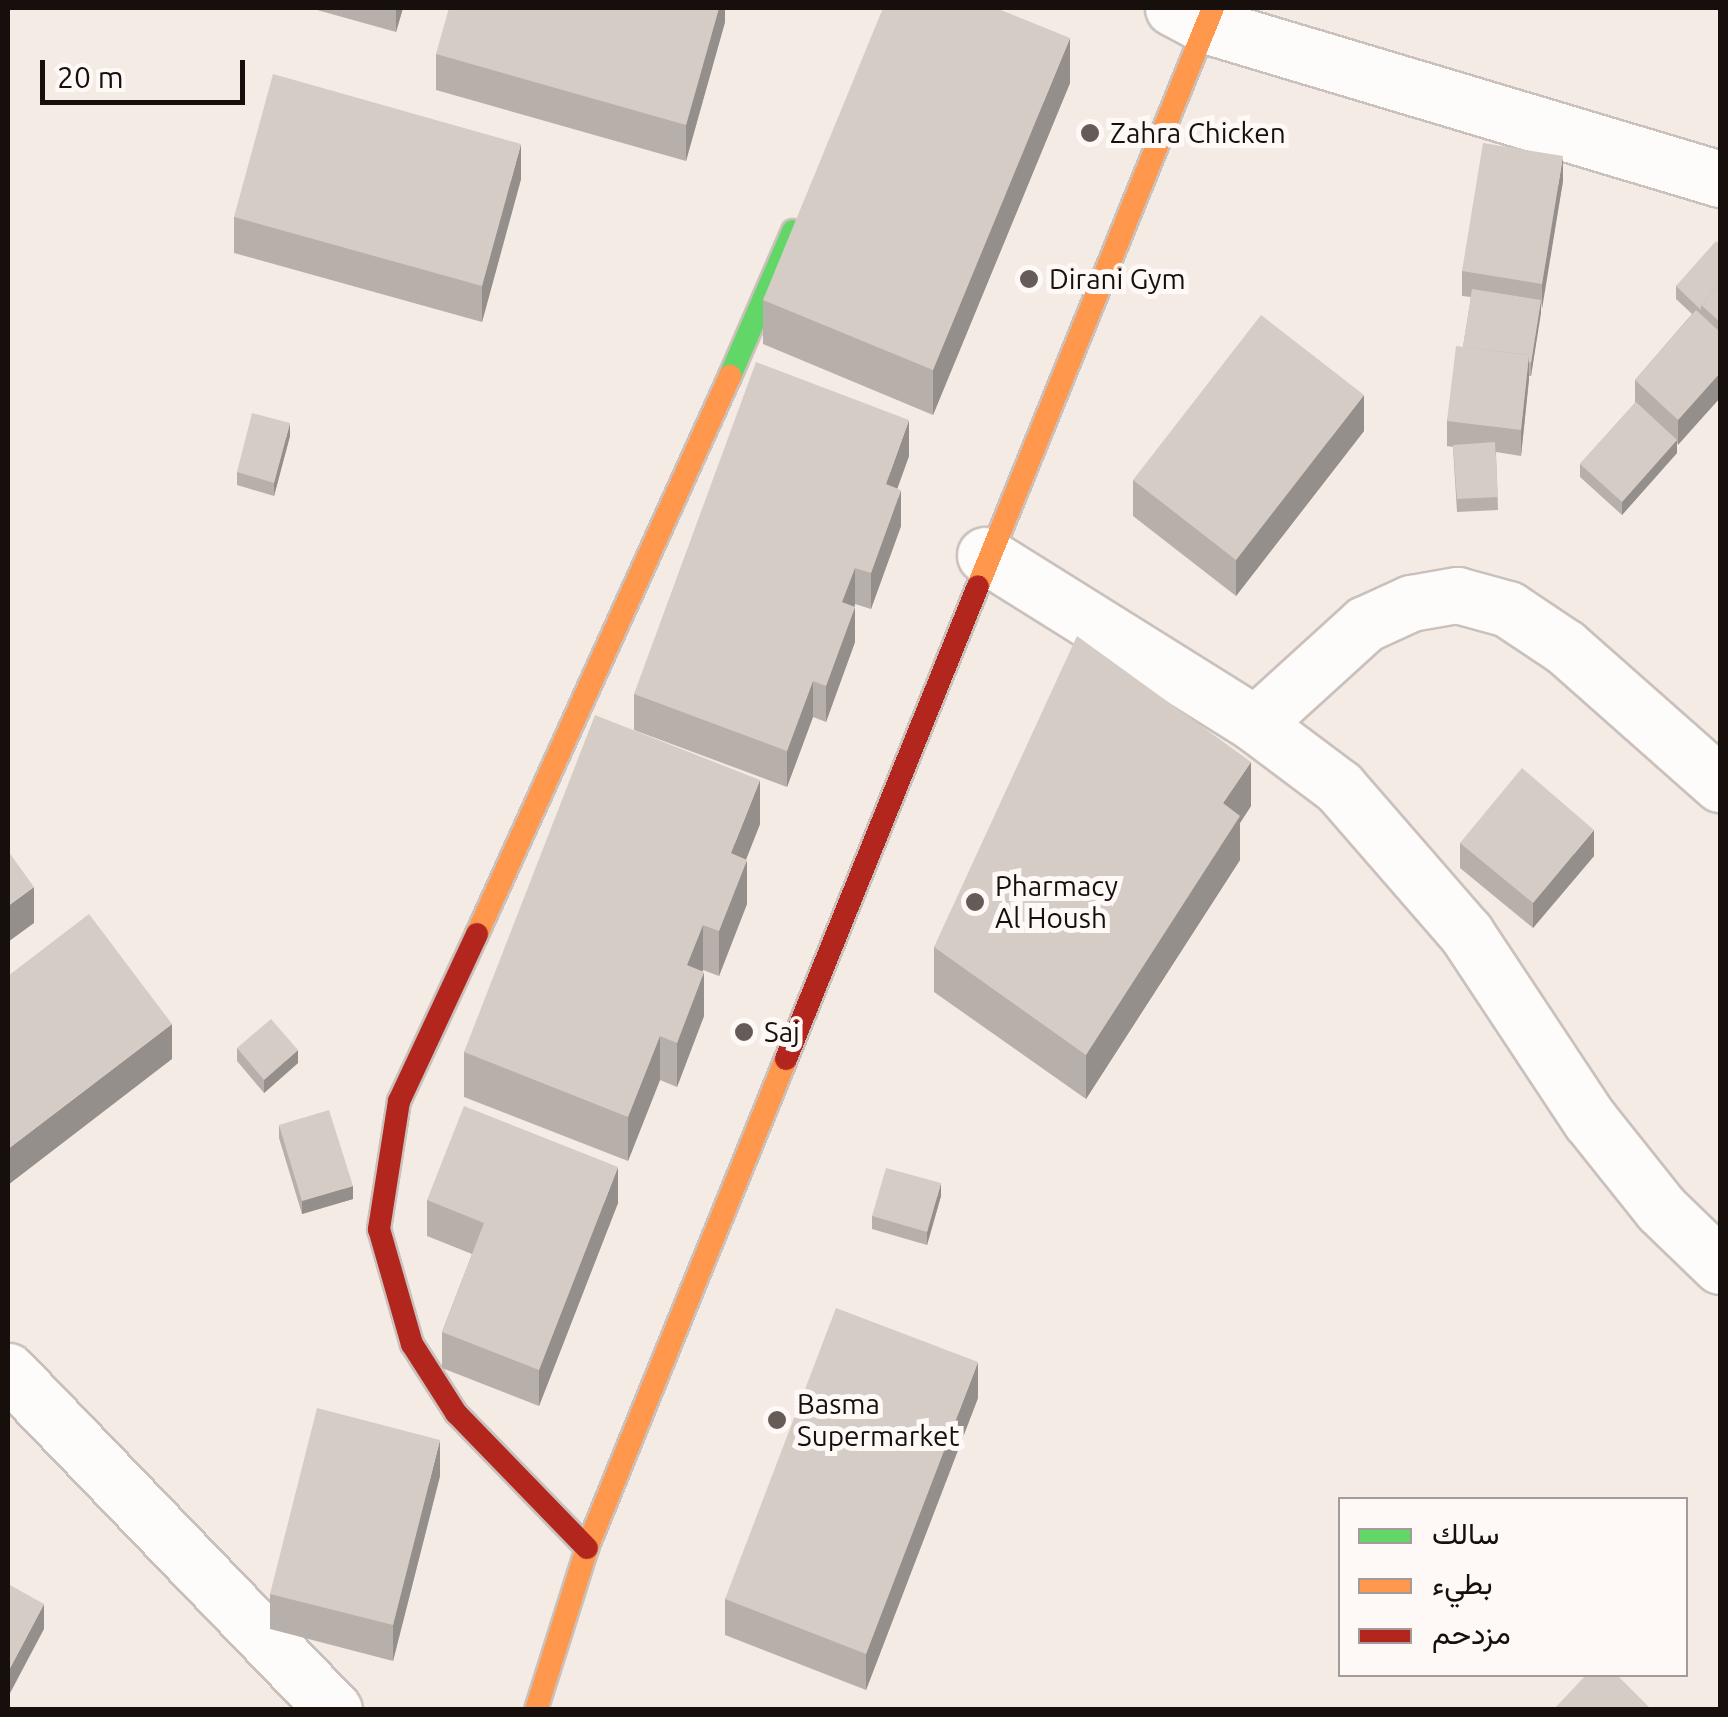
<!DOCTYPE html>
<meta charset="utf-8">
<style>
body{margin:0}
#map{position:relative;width:1728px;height:1717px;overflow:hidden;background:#f5ebe5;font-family:Ubuntu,Vazirmatn,sans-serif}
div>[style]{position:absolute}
.roads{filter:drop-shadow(2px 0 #cac1bc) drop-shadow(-2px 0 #cac1bc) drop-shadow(0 2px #cac1bc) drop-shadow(0 -2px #cac1bc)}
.street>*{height:55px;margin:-27.5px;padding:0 27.5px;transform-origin:27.5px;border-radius:27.5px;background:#fefcfb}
.fast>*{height:22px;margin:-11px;padding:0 11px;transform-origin:11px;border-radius:11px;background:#63d668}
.slow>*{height:22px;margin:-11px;padding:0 11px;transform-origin:11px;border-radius:11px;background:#ff974d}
.jam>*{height:22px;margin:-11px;padding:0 11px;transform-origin:11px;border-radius:11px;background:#b3261e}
.wall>*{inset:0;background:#b7afaa}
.shaded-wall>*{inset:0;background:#958f8b}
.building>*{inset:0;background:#d5ccc6}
.dots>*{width:28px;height:28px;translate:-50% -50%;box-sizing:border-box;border:5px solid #fef9f7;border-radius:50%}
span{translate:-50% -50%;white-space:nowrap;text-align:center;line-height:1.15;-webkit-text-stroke:10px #fef9f7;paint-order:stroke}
.poi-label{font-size:28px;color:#170f0b}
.left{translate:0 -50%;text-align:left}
.frame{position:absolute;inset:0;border:10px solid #170f0b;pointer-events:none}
.legend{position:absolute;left:1338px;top:1497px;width:350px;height:180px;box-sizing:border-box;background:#fef9f7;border:2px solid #a29b99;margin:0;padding:12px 18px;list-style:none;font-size:30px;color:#170f0b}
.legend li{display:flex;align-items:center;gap:20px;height:50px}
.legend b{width:50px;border:2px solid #a29b99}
.scale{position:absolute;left:40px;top:60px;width:205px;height:45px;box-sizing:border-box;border:5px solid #170f0b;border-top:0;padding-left:12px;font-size:30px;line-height:35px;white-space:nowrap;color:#170f0b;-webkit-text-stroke:8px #fef9f7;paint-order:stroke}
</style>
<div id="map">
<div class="roads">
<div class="street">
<i style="left:1173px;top:8px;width:36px;rotate:28deg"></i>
<i style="left:1205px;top:25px;width:538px;rotate:16.65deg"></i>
<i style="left:985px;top:555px;width:319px;rotate:32deg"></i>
<i style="left:1255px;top:724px;width:105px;rotate:36.9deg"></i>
<i style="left:1339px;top:787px;width:194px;rotate:49deg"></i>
<i style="left:1466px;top:933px;width:224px;rotate:56.5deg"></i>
<i style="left:1590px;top:1120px;width:114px;rotate:51.4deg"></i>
<i style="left:1661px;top:1209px;width:82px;rotate:44deg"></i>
<i style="left:1255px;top:724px;width:149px;rotate:-42.3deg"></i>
<i style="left:1365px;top:624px;width:51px;rotate:-24.5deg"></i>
<i style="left:1411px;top:603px;width:47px;rotate:-9.9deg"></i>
<i style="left:1457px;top:595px;width:53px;rotate:15.4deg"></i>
<i style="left:1508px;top:609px;width:69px;rotate:33.7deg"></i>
<i style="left:1565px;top:647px;width:207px;rotate:41.5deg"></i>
<i style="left:8px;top:1371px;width:470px;rotate:46.1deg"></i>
</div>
<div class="fast">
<i style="left:730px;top:376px;width:158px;rotate:-66.5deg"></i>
</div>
<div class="slow">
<i style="left:978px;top:586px;width:624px;rotate:-67.87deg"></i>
<i style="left:477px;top:934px;width:613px;rotate:-65.61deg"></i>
<i style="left:536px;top:1710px;width:170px;rotate:-72.5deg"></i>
<i style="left:587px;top:1548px;width:528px;rotate:-67.86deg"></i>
</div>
<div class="jam">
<i style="left:477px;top:934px;width:184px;rotate:115deg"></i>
<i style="left:399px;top:1101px;width:130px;rotate:98.9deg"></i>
<i style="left:379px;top:1229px;width:120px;rotate:74deg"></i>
<i style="left:412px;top:1344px;width:82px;rotate:57.5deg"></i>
<i style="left:456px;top:1413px;width:188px;rotate:45.9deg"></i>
<i style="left:786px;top:1059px;width:510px;rotate:-67.91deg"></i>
</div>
</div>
<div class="wall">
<i style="clip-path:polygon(310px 8px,403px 8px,396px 32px)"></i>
<i style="clip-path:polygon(725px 8px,725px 22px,686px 161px,436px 90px,436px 54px)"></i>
<i style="clip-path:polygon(1070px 83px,933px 415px,763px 344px,763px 300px)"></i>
<i style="clip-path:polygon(521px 179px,482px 322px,234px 253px,234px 217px)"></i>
<i style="clip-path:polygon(1563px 181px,1541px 309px,1531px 376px,1529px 376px,1521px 456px,1496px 452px,1498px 510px,1457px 512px,1453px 447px,1447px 446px,1447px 421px,1463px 347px,1471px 297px,1462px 296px,1462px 271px)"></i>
<i style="clip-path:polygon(1720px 245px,1720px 398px,1677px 444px,1677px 453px,1622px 515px,1580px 477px,1580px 464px,1635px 403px,1635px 380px,1692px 314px,1676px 299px,1676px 286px)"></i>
<i style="clip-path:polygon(1364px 431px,1236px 596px,1133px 516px,1133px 480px)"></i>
<i style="clip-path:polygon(290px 436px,274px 496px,237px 485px,237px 472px)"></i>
<i style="clip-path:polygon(909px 456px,897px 489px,901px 526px,871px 609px,855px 604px,855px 642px,826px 722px,813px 717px,787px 787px,634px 730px,634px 694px)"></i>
<i style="clip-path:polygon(1251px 806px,1240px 823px,1240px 860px,1086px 1099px,934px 992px,934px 947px)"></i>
<i style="clip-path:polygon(760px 824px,746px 859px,747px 904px,719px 976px,703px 970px,702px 971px,704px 1016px,677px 1087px,660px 1080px,628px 1161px,464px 1097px,464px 1052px)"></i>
<i style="clip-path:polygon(1460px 843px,1594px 856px,1533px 928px,1460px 868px)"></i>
<i style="clip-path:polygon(237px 1048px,298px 1063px,264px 1093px,237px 1061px)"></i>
<i style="clip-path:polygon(279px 1125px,353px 1199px,302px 1214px,279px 1138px)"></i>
<i style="clip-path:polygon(941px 1196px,927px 1245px,872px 1229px,872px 1216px)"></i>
<i style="clip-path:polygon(427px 1200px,618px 1203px,539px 1406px,442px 1368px,442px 1332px,472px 1254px,427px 1236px)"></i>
<i style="clip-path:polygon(978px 1398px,866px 1690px,725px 1635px,725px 1599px)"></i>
<i style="clip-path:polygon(440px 1476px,393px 1661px,270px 1629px,270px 1594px)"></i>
</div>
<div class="shaded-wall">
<i style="clip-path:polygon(396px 8px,403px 8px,396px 32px)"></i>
<i style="clip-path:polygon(719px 8px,725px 8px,725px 22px,686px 161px,686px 125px)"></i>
<i style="clip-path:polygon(1070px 38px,1070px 83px,933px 415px,933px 370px)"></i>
<i style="clip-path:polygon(521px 144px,521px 179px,482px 322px,482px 286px)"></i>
<i style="clip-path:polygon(1563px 156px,1563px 181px,1542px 309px,1542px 284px)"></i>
<i style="clip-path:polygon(1541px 300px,1541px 313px,1531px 376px,1531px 363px)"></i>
<i style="clip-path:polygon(1529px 355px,1529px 380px,1521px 456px,1521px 430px)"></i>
<i style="clip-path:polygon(1720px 373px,1720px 398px,1678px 445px,1678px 420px)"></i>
<i style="clip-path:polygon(1364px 395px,1364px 431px,1236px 596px,1236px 560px)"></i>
<i style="clip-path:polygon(909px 420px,909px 456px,886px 520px,886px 484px)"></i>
<i style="clip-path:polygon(290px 423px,290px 436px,274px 496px,274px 483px)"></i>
<i style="clip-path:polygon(1677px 440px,1677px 453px,1622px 515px,1622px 502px)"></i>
<i style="clip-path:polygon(901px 490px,901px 526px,871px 609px,871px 573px)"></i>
<i style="clip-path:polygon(855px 568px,855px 604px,842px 638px,842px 602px)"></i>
<i style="clip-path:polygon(855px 607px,855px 642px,826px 722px,826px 686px)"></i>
<i style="clip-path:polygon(813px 681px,813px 717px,787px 787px,787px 751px)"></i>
<i style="clip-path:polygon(1251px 762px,1251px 806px,1240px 823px,1240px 860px,1086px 1099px,1086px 1055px,1223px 803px)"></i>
<i style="clip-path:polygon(760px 780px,760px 824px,731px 898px,731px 853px)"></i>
<i style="clip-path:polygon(1594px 830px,1594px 856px,1533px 928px,1533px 903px)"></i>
<i style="clip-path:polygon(747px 860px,747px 904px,719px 976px,719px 931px)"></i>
<i style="clip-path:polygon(34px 887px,34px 923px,8px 942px,8px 906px)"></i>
<i style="clip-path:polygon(703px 925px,703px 970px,687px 1010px,687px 965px)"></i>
<i style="clip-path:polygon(704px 972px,704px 1016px,677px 1087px,677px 1043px)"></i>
<i style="clip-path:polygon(172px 1024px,172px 1059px,8px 1185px,8px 1149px)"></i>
<i style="clip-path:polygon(660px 1036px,660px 1080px,628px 1161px,628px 1117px)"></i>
<i style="clip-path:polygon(298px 1050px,298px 1063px,264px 1093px,264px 1080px)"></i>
<i style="clip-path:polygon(618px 1167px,618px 1203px,539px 1406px,539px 1370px)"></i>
<i style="clip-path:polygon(941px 1183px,941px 1196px,927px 1245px,927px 1232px)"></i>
<i style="clip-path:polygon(353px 1186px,353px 1199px,302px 1214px,302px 1201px)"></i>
<i style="clip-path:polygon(978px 1362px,978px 1398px,866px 1690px,866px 1654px)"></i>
<i style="clip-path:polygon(440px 1440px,440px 1476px,393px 1661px,393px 1625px)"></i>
<i style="clip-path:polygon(44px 1604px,44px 1629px,8px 1697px,8px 1672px)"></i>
</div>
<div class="building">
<i style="clip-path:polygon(449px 8px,719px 8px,686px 125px,436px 54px)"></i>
<i style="clip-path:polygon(883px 8px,996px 8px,1070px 38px,933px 370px,763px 300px)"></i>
<i style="clip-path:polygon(273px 74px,521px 144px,482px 286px,234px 217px)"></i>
<i style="clip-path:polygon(1483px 143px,1563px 156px,1542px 284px,1462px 271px)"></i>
<i style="clip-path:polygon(1716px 241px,1720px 245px,1720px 283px,1701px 305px,1701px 310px,1676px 286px)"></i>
<i style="clip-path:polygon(1720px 283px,1720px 322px,1701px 305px)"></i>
<i style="clip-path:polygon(1472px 289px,1541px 300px,1531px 363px,1529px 362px,1529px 355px,1463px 347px)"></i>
<i style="clip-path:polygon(1696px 310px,1720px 332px,1720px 373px,1678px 420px,1635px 380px)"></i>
<i style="clip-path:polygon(1261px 315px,1364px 395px,1236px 560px,1133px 480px)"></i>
<i style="clip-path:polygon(1456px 346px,1529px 355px,1521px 430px,1447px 421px)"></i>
<i style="clip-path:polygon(756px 362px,909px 420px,886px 484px,901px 490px,871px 573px,855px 568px,842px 602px,855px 607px,826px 686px,813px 681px,787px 751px,634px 694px)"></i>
<i style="clip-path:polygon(1636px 402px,1677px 440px,1622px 502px,1580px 464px)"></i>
<i style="clip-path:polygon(252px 413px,290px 423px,274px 483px,237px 472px)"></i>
<i style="clip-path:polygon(1495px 442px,1498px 497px,1457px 499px,1453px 445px)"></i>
<i style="clip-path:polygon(1077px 636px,1251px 762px,1223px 803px,1240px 816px,1086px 1055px,934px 947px)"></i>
<i style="clip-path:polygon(595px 715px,760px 780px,731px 853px,747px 860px,719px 931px,703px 925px,687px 965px,704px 972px,677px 1043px,660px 1036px,628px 1117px,464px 1052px)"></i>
<i style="clip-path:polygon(1522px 768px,1594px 830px,1533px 903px,1460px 843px)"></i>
<i style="clip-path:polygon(8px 851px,34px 887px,8px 906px)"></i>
<i style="clip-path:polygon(89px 914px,172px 1024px,8px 1149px,8px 976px)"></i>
<i style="clip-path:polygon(271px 1019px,298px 1050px,264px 1080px,237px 1048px)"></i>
<i style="clip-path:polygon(464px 1106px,618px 1167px,539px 1370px,442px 1332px,484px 1223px,427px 1200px)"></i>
<i style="clip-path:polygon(329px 1110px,353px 1186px,302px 1201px,279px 1125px)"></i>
<i style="clip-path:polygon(886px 1168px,941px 1183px,927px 1232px,872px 1216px)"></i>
<i style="clip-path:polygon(836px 1308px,978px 1362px,866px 1654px,725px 1599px)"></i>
<i style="clip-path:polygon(317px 1408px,440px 1440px,393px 1625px,270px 1594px)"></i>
<i style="clip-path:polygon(8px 1584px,44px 1604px,8px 1672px)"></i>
<i style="clip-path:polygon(1587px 1674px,1616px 1674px,1652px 1710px,1553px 1710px)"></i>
</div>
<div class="dots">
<i style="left:1090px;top:133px;background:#655c57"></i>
<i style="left:1029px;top:279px;background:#655c57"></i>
<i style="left:975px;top:902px;background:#655c57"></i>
<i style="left:744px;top:1032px;background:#655c57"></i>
<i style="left:777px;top:1420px;background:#655c57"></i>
</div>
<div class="poi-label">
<span class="left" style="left:1110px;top:133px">Zahra Chicken</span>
<span class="left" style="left:1049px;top:279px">Dirani Gym</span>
<span class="left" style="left:995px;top:902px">Pharmacy<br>Al Housh</span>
<span class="left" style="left:764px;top:1032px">Saj</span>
<span class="left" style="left:797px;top:1420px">Basma<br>Supermarket</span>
</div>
<div class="frame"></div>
<ul class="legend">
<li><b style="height:12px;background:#63d668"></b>سالك</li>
<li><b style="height:12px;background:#ff974d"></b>بطيء</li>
<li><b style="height:12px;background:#b3261e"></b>مزدحم</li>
</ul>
<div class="scale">20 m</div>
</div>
